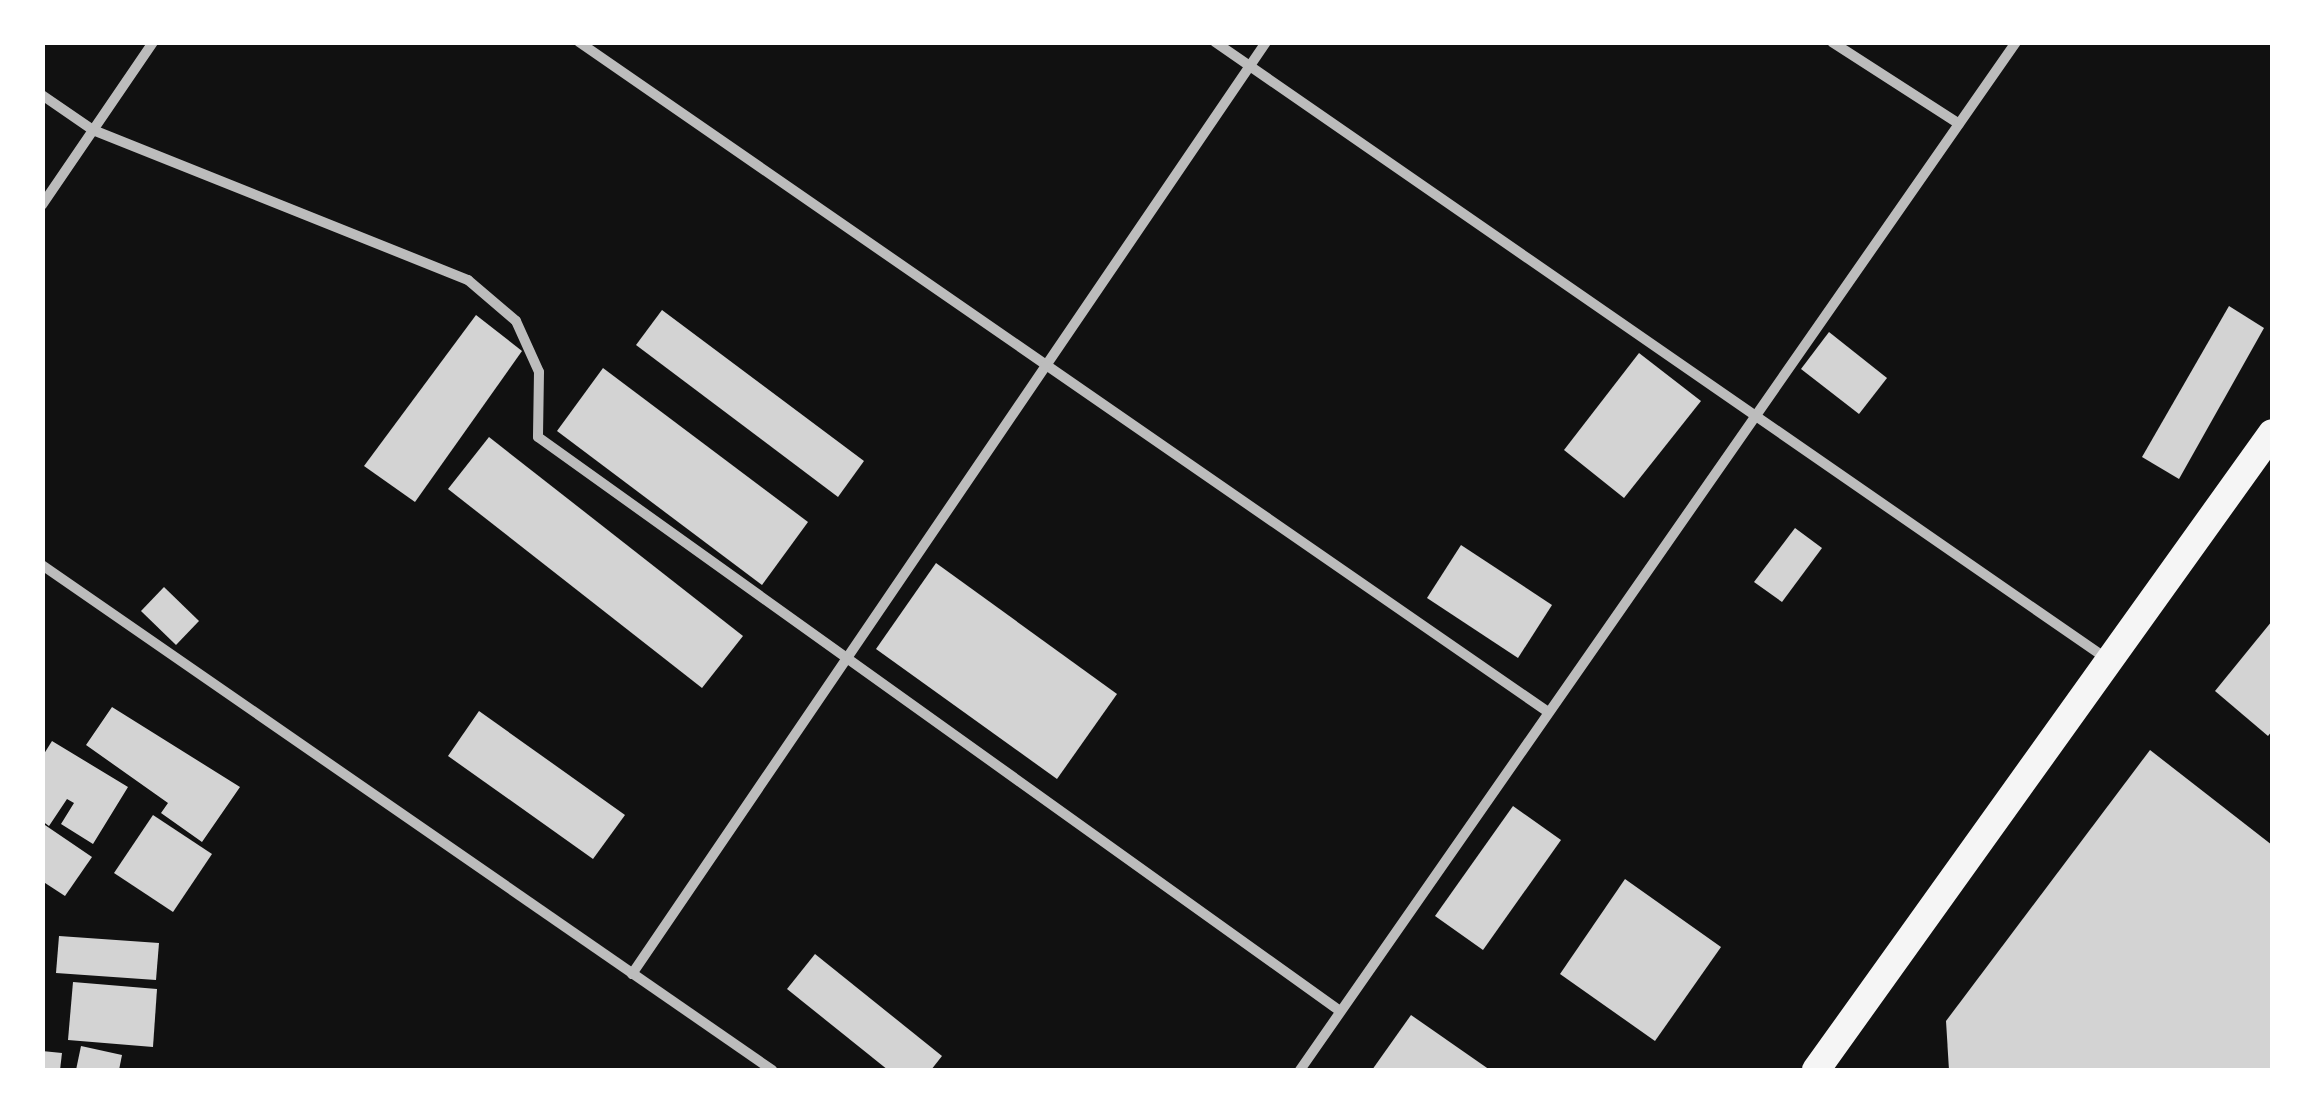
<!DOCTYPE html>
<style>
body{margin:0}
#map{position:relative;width:2315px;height:1113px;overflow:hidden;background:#111;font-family:Ubuntu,sans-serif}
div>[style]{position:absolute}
.building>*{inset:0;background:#d3d3d3}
.minor>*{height:10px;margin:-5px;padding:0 5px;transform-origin:5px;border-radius:5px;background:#bcbcbc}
.trunk>*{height:28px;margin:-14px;padding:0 14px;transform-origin:14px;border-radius:14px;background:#f5f5f5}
span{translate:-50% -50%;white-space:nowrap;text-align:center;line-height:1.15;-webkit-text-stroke:8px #fff;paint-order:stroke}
.frame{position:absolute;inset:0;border:45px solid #fff;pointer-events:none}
</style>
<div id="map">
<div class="building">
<i style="clip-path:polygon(2229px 306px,2264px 328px,2179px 479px,2142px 457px)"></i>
<i style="clip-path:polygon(662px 310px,864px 461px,838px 497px,636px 345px)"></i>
<i style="clip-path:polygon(476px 315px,522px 351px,415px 502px,364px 466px)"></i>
<i style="clip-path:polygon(1829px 332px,1887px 378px,1859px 414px,1801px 369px)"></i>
<i style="clip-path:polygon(1639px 353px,1701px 401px,1624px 498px,1564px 450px)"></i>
<i style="clip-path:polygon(603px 368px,808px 522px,762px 585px,557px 431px)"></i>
<i style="clip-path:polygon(489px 437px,743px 636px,702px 688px,448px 489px)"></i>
<i style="clip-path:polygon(1795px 528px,1822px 548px,1782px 602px,1754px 582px)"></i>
<i style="clip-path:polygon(1461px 545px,1552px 605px,1518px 658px,1427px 598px)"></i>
<i style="clip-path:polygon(936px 563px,1117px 694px,1057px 779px,876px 649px)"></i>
<i style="clip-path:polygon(164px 587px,199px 621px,176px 645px,141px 611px)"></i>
<i style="clip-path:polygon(2272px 621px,2272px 731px,2268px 736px,2215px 691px)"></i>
<i style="clip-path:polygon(112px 707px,240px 787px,202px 842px,161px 813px,168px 803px,86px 745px)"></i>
<i style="clip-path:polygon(479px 711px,625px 815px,593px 859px,448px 756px)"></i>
<i style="clip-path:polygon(52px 741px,128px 787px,93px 844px,61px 824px,74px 803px,67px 799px,49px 826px,42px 821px,42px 757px)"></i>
<i style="clip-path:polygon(2150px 750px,2272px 845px,2272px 1070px,1949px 1070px,1946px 1021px)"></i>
<i style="clip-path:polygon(1513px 806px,1561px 840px,1483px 950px,1435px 916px)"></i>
<i style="clip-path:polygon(153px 815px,212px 854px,173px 912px,114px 873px)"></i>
<i style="clip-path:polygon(42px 823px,92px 857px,65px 896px,42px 881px)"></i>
<i style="clip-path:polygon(1625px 879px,1721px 947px,1655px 1041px,1560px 974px)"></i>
<i style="clip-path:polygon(59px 936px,159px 943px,156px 980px,56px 973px)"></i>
<i style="clip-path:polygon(815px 954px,942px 1056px,931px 1070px,888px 1070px,787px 989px)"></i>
<i style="clip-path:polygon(73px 982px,157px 989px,153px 1047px,68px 1040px)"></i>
<i style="clip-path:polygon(1411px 1015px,1490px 1070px,1372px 1070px)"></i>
<i style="clip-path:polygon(81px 1046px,122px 1055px,119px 1070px,76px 1070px)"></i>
<i style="clip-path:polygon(42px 1051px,62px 1053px,60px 1070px,42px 1070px)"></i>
</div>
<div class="minor">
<i style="left:579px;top:42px;width:1178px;rotate:34.66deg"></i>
<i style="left:1215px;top:42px;width:1085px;rotate:34.67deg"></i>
<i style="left:1832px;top:42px;width:151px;rotate:32.8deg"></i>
<i style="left:42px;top:95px;width:62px;rotate:34.5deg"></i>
<i style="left:93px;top:130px;width:404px;rotate:21.8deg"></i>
<i style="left:468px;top:280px;width:63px;rotate:40.5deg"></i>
<i style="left:516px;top:321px;width:56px;rotate:65.7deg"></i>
<i style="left:539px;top:372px;width:65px;rotate:90.9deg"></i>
<i style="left:538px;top:437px;width:986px;rotate:35.59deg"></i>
<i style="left:42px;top:205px;width:197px;rotate:-55.7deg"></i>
<i style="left:42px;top:565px;width:888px;rotate:34.67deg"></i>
<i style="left:632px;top:974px;width:1127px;rotate:-55.77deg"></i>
<i style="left:1300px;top:1070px;width:1253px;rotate:-55.14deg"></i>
</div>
<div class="trunk">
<i style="left:1816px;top:1070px;width:783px;rotate:-54.4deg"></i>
</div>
<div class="frame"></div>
</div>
